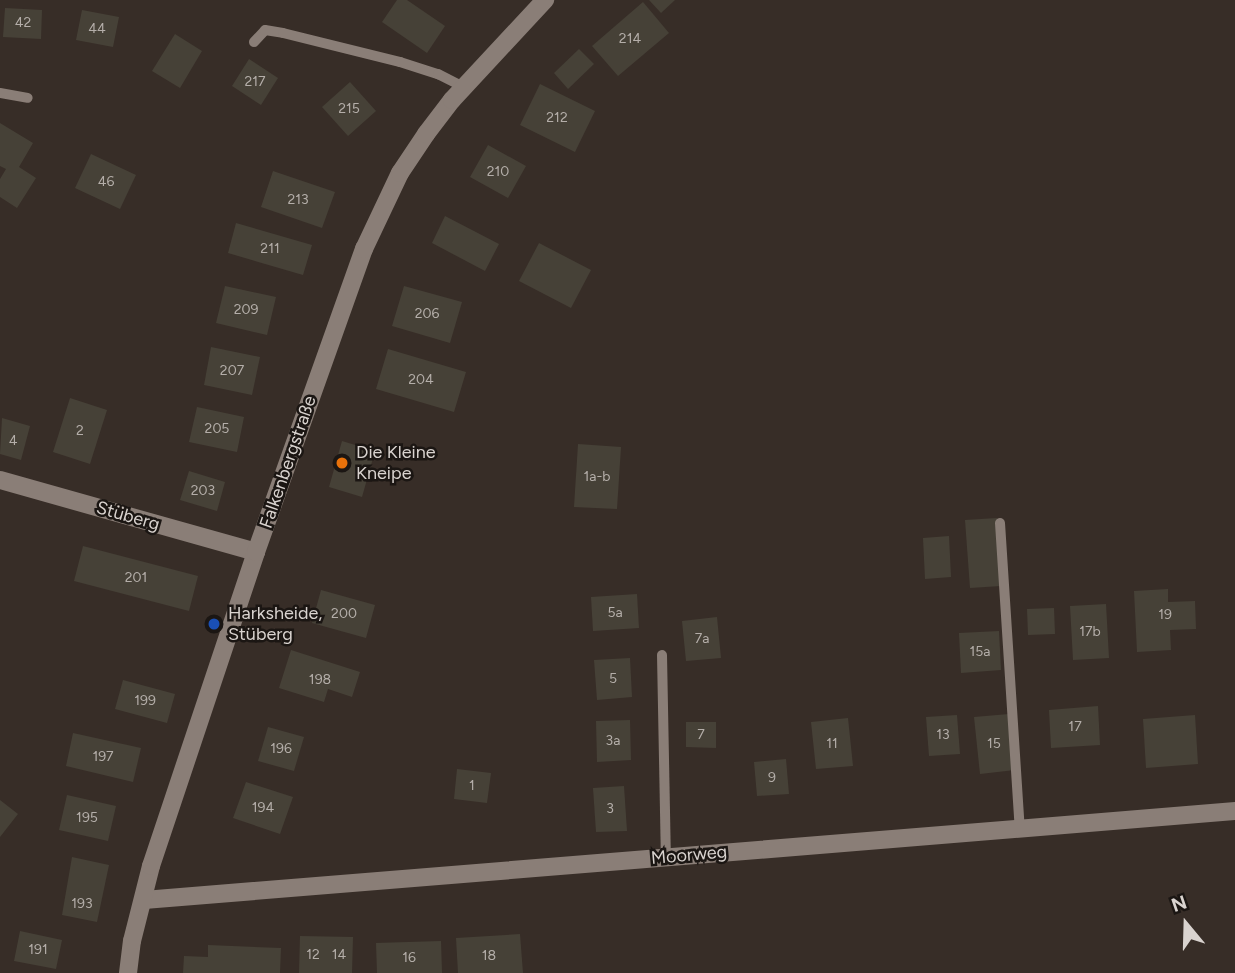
<!DOCTYPE html>
<meta charset="utf-8">
<style>
body{margin:0}
#map{position:relative;width:1235px;height:973px;overflow:hidden;background:#372d27;font-family:Figtree,sans-serif}
div>[style]{position:absolute}
.building>*{inset:0;background:#464137}
.service>*{height:10px;margin:-5px;padding:0 5px;transform-origin:5px;border-radius:5px;background:#8a7e77}
.minor>*{height:18px;margin:-9px;padding:0 9px;transform-origin:9px;border-radius:9px;background:#8a7e77}
.dots>*{width:19px;height:19px;translate:-50% -50%;box-sizing:border-box;border:4px solid #1b1613;border-radius:50%}
span{translate:-50% -50%;white-space:nowrap;text-align:center;line-height:1.15;-webkit-text-stroke:5px #1b1613;paint-order:stroke}
.number-label{font-size:14px;color:#b4aea9}
.number-label span{-webkit-text-stroke-width:0}
.poi-label{font-size:18px;color:#d9d3cf}
.left{translate:0 -50%;text-align:left}
.street-label{font-size:18px;color:#d9d3cf}
.north{position:absolute;left:1151px;top:889px;width:70px;height:70px;-webkit-text-stroke:5px #1b1613;paint-order:stroke;rotate:341deg;font-size:19px;font-weight:700;line-height:28px;text-align:center;color:#d9d3cf}
.north::after{content:'';display:block;margin:auto;width:24px;height:32px;background:#d9d3cf;clip-path:polygon(50% 0,100% 100%,50% 72%,0 100%)}
</style>
<div id="map">
<div class="building">
<i style="clip-path:polygon(397px 0,407px 0,445px 26px,427px 53px,382px 22px)"></i>
<i style="clip-path:polygon(649px 0,675px 0,661px 13px)"></i>
<i style="clip-path:polygon(643px 2px,669px 33px,618px 76px,592px 46px)"></i>
<i style="clip-path:polygon(5px 8px,42px 10px,41px 39px,3px 37px)"></i>
<i style="clip-path:polygon(82px 10px,119px 17px,113px 47px,76px 40px)"></i>
<i style="clip-path:polygon(175px 34px,202px 51px,180px 88px,152px 71px)"></i>
<i style="clip-path:polygon(579px 49px,594px 64px,568px 89px,554px 73px)"></i>
<i style="clip-path:polygon(249px 59px,278px 78px,261px 105px,232px 86px)"></i>
<i style="clip-path:polygon(350px 82px,376px 111px,348px 136px,322px 107px)"></i>
<i style="clip-path:polygon(540px 84px,595px 111px,575px 152px,520px 125px)"></i>
<i style="clip-path:polygon(0 123px,33px 143px,19px 167px,36px 178px,17px 208px,0 197px,0 179px,6px 169px,0 166px)"></i>
<i style="clip-path:polygon(488px 145px,526px 166px,508px 198px,470px 177px)"></i>
<i style="clip-path:polygon(91px 154px,136px 175px,120px 209px,75px 188px)"></i>
<i style="clip-path:polygon(273px 171px,335px 192px,322px 228px,261px 207px)"></i>
<i style="clip-path:polygon(445px 216px,499px 244px,485px 271px,432px 243px)"></i>
<i style="clip-path:polygon(236px 223px,312px 245px,303px 275px,228px 253px)"></i>
<i style="clip-path:polygon(539px 243px,591px 270px,571px 308px,519px 281px)"></i>
<i style="clip-path:polygon(225px 286px,276px 297px,267px 335px,216px 323px)"></i>
<i style="clip-path:polygon(404px 286px,462px 302px,450px 343px,392px 326px)"></i>
<i style="clip-path:polygon(211px 347px,260px 357px,252px 395px,204px 385px)"></i>
<i style="clip-path:polygon(388px 349px,466px 372px,454px 412px,376px 389px)"></i>
<i style="clip-path:polygon(70px 398px,107px 410px,90px 464px,53px 452px)"></i>
<i style="clip-path:polygon(197px 407px,244px 417px,237px 452px,189px 442px)"></i>
<i style="clip-path:polygon(2px 418px,30px 426px,21px 460px,0 454px)"></i>
<i style="clip-path:polygon(342px 441px,375px 451px,362px 497px,329px 487px)"></i>
<i style="clip-path:polygon(578px 444px,621px 447px,617px 509px,574px 507px)"></i>
<i style="clip-path:polygon(189px 471px,225px 482px,217px 511px,180px 500px)"></i>
<i style="clip-path:polygon(997px 518px,1001px 586px,970px 588px,965px 520px)"></i>
<i style="clip-path:polygon(949px 536px,951px 577px,925px 579px,923px 538px)"></i>
<i style="clip-path:polygon(83px 546px,198px 576px,189px 611px,74px 581px)"></i>
<i style="clip-path:polygon(1168px 589px,1168px 602px,1195px 601px,1196px 629px,1170px 630px,1171px 650px,1137px 652px,1134px 591px)"></i>
<i style="clip-path:polygon(321px 590px,375px 605px,366px 638px,312px 623px)"></i>
<i style="clip-path:polygon(637px 594px,639px 628px,593px 631px,591px 597px)"></i>
<i style="clip-path:polygon(1106px 604px,1109px 658px,1073px 660px,1070px 606px)"></i>
<i style="clip-path:polygon(1054px 608px,1055px 634px,1028px 635px,1027px 609px)"></i>
<i style="clip-path:polygon(717px 617px,721px 658px,686px 661px,682px 621px)"></i>
<i style="clip-path:polygon(999px 631px,1001px 670px,961px 673px,959px 633px)"></i>
<i style="clip-path:polygon(291px 650px,360px 672px,352px 697px,328px 689px,324px 702px,279px 688px)"></i>
<i style="clip-path:polygon(630px 658px,632px 697px,597px 700px,594px 660px)"></i>
<i style="clip-path:polygon(123px 680px,175px 694px,167px 723px,115px 709px)"></i>
<i style="clip-path:polygon(1098px 706px,1100px 745px,1051px 748px,1049px 710px)"></i>
<i style="clip-path:polygon(1009px 714px,1015px 770px,980px 774px,974px 717px)"></i>
<i style="clip-path:polygon(957px 715px,960px 754px,929px 756px,926px 717px)"></i>
<i style="clip-path:polygon(1195px 715px,1198px 764px,1146px 768px,1143px 719px)"></i>
<i style="clip-path:polygon(848px 718px,853px 766px,816px 769px,811px 722px)"></i>
<i style="clip-path:polygon(630px 720px,631px 760px,597px 762px,596px 721px)"></i>
<i style="clip-path:polygon(686px 722px,716px 722px,716px 748px,686px 747px)"></i>
<i style="clip-path:polygon(268px 727px,304px 737px,294px 771px,258px 761px)"></i>
<i style="clip-path:polygon(73px 733px,141px 748px,133px 782px,66px 766px)"></i>
<i style="clip-path:polygon(786px 759px,789px 794px,757px 796px,754px 762px)"></i>
<i style="clip-path:polygon(457px 769px,491px 773px,487px 803px,454px 799px)"></i>
<i style="clip-path:polygon(246px 782px,293px 797px,280px 834px,233px 818px)"></i>
<i style="clip-path:polygon(624px 786px,627px 831px,596px 832px,593px 788px)"></i>
<i style="clip-path:polygon(67px 795px,116px 806px,108px 841px,59px 830px)"></i>
<i style="clip-path:polygon(0 800px,18px 814px,0 837px)"></i>
<i style="clip-path:polygon(72px 857px,109px 865px,97px 922px,62px 915px)"></i>
<i style="clip-path:polygon(20px 931px,62px 940px,56px 969px,14px 961px)"></i>
<i style="clip-path:polygon(520px 934px,523px 973px,458px 973px,456px 938px)"></i>
<i style="clip-path:polygon(300px 936px,353px 937px,352px 973px,299px 973px)"></i>
<i style="clip-path:polygon(441px 941px,442px 973px,377px 973px,376px 943px)"></i>
<i style="clip-path:polygon(208px 945px,281px 948px,280px 973px,183px 973px,184px 956px,208px 957px)"></i>
</div>
<div class="service">
<i style="left:254px;top:42px;width:16px;rotate:-47deg"></i>
<i style="left:265px;top:30px;width:18px;rotate:9deg"></i>
<i style="left:283px;top:33px;width:121px;rotate:13.9deg"></i>
<i style="left:400px;top:62px;width:40px;rotate:18deg"></i>
<i style="left:438px;top:74px;width:29px;rotate:27deg"></i>
<i style="left:0;top:93px;width:28px;rotate:10deg"></i>
<i style="left:1000px;top:523px;width:307px;rotate:86.3deg"></i>
<i style="left:662px;top:655px;width:202px;rotate:88.9deg"></i>
</div>
<div class="minor">
<i style="left:0;top:480px;width:266px;rotate:15.7deg"></i>
<i style="left:144px;top:900px;width:1095px;rotate:-4.66deg"></i>
<i style="left:128px;top:973px;width:32px;rotate:-83deg"></i>
<i style="left:132px;top:941px;width:77px;rotate:-75.8deg"></i>
<i style="left:151px;top:866px;width:331px;rotate:-71.5deg"></i>
<i style="left:256px;top:552px;width:322px;rotate:-70.4deg"></i>
<i style="left:364px;top:249px;width:84px;rotate:-64.7deg"></i>
<i style="left:400px;top:173px;width:47px;rotate:-56.3deg"></i>
<i style="left:426px;top:134px;width:43px;rotate:-52.6deg"></i>
<i style="left:452px;top:100px;width:137px;rotate:-47.1deg"></i>
</div>
<div class="dots">
<i style="left:342px;top:463px;background:#e8710a"></i>
<i style="left:214px;top:624px;background:#1a4fb4"></i>
</div>
<div class="number-label">
<span style="left:23px;top:23px">42</span>
<span style="left:97px;top:29px">44</span>
<span style="left:630px;top:39px">214</span>
<span style="left:255px;top:82px">217</span>
<span style="left:349px;top:109px">215</span>
<span style="left:557px;top:118px">212</span>
<span style="left:498px;top:172px">210</span>
<span style="left:106px;top:182px">46</span>
<span style="left:298px;top:200px">213</span>
<span style="left:270px;top:249px">211</span>
<span style="left:246px;top:310px">209</span>
<span style="left:427px;top:314px">206</span>
<span style="left:232px;top:371px">207</span>
<span style="left:421px;top:380px">204</span>
<span style="left:217px;top:429px">205</span>
<span style="left:80px;top:431px">2</span>
<span style="left:13px;top:441px">4</span>
<span style="left:597px;top:477px">1a-b</span>
<span style="left:203px;top:491px">203</span>
<span style="left:136px;top:578px">201</span>
<span style="left:615px;top:613px">5a</span>
<span style="left:344px;top:614px">200</span>
<span style="left:1165px;top:615px">19</span>
<span style="left:1090px;top:632px">17b</span>
<span style="left:702px;top:639px">7a</span>
<span style="left:980px;top:652px">15a</span>
<span style="left:613px;top:679px">5</span>
<span style="left:320px;top:680px">198</span>
<span style="left:145px;top:701px">199</span>
<span style="left:1075px;top:727px">17</span>
<span style="left:701px;top:735px">7</span>
<span style="left:943px;top:735px">13</span>
<span style="left:613px;top:741px">3a</span>
<span style="left:832px;top:744px">11</span>
<span style="left:994px;top:744px">15</span>
<span style="left:281px;top:749px">196</span>
<span style="left:103px;top:757px">197</span>
<span style="left:772px;top:778px">9</span>
<span style="left:472px;top:786px">1</span>
<span style="left:263px;top:808px">194</span>
<span style="left:610px;top:809px">3</span>
<span style="left:87px;top:818px">195</span>
<span style="left:82px;top:904px">193</span>
<span style="left:38px;top:950px">191</span>
<span style="left:313px;top:955px">12</span>
<span style="left:339px;top:955px">14</span>
<span style="left:489px;top:956px">18</span>
<span style="left:409px;top:958px">16</span>
</div>
<div class="poi-label">
<span class="left" style="left:356px;top:463px">Die Kleine<br>Kneipe</span>
<span class="left" style="left:228px;top:624px">Harksheide,<br>Stüberg</span>
</div>
<div class="street-label">
<span style="left:288px;top:462px;rotate:-71deg">Falkenbergstraße</span>
<span style="left:128px;top:516px;rotate:16deg">Stüberg</span>
<span style="left:689px;top:855px;rotate:-5deg">Moorweg</span>
</div>
<div class="north">N</div>
</div>
